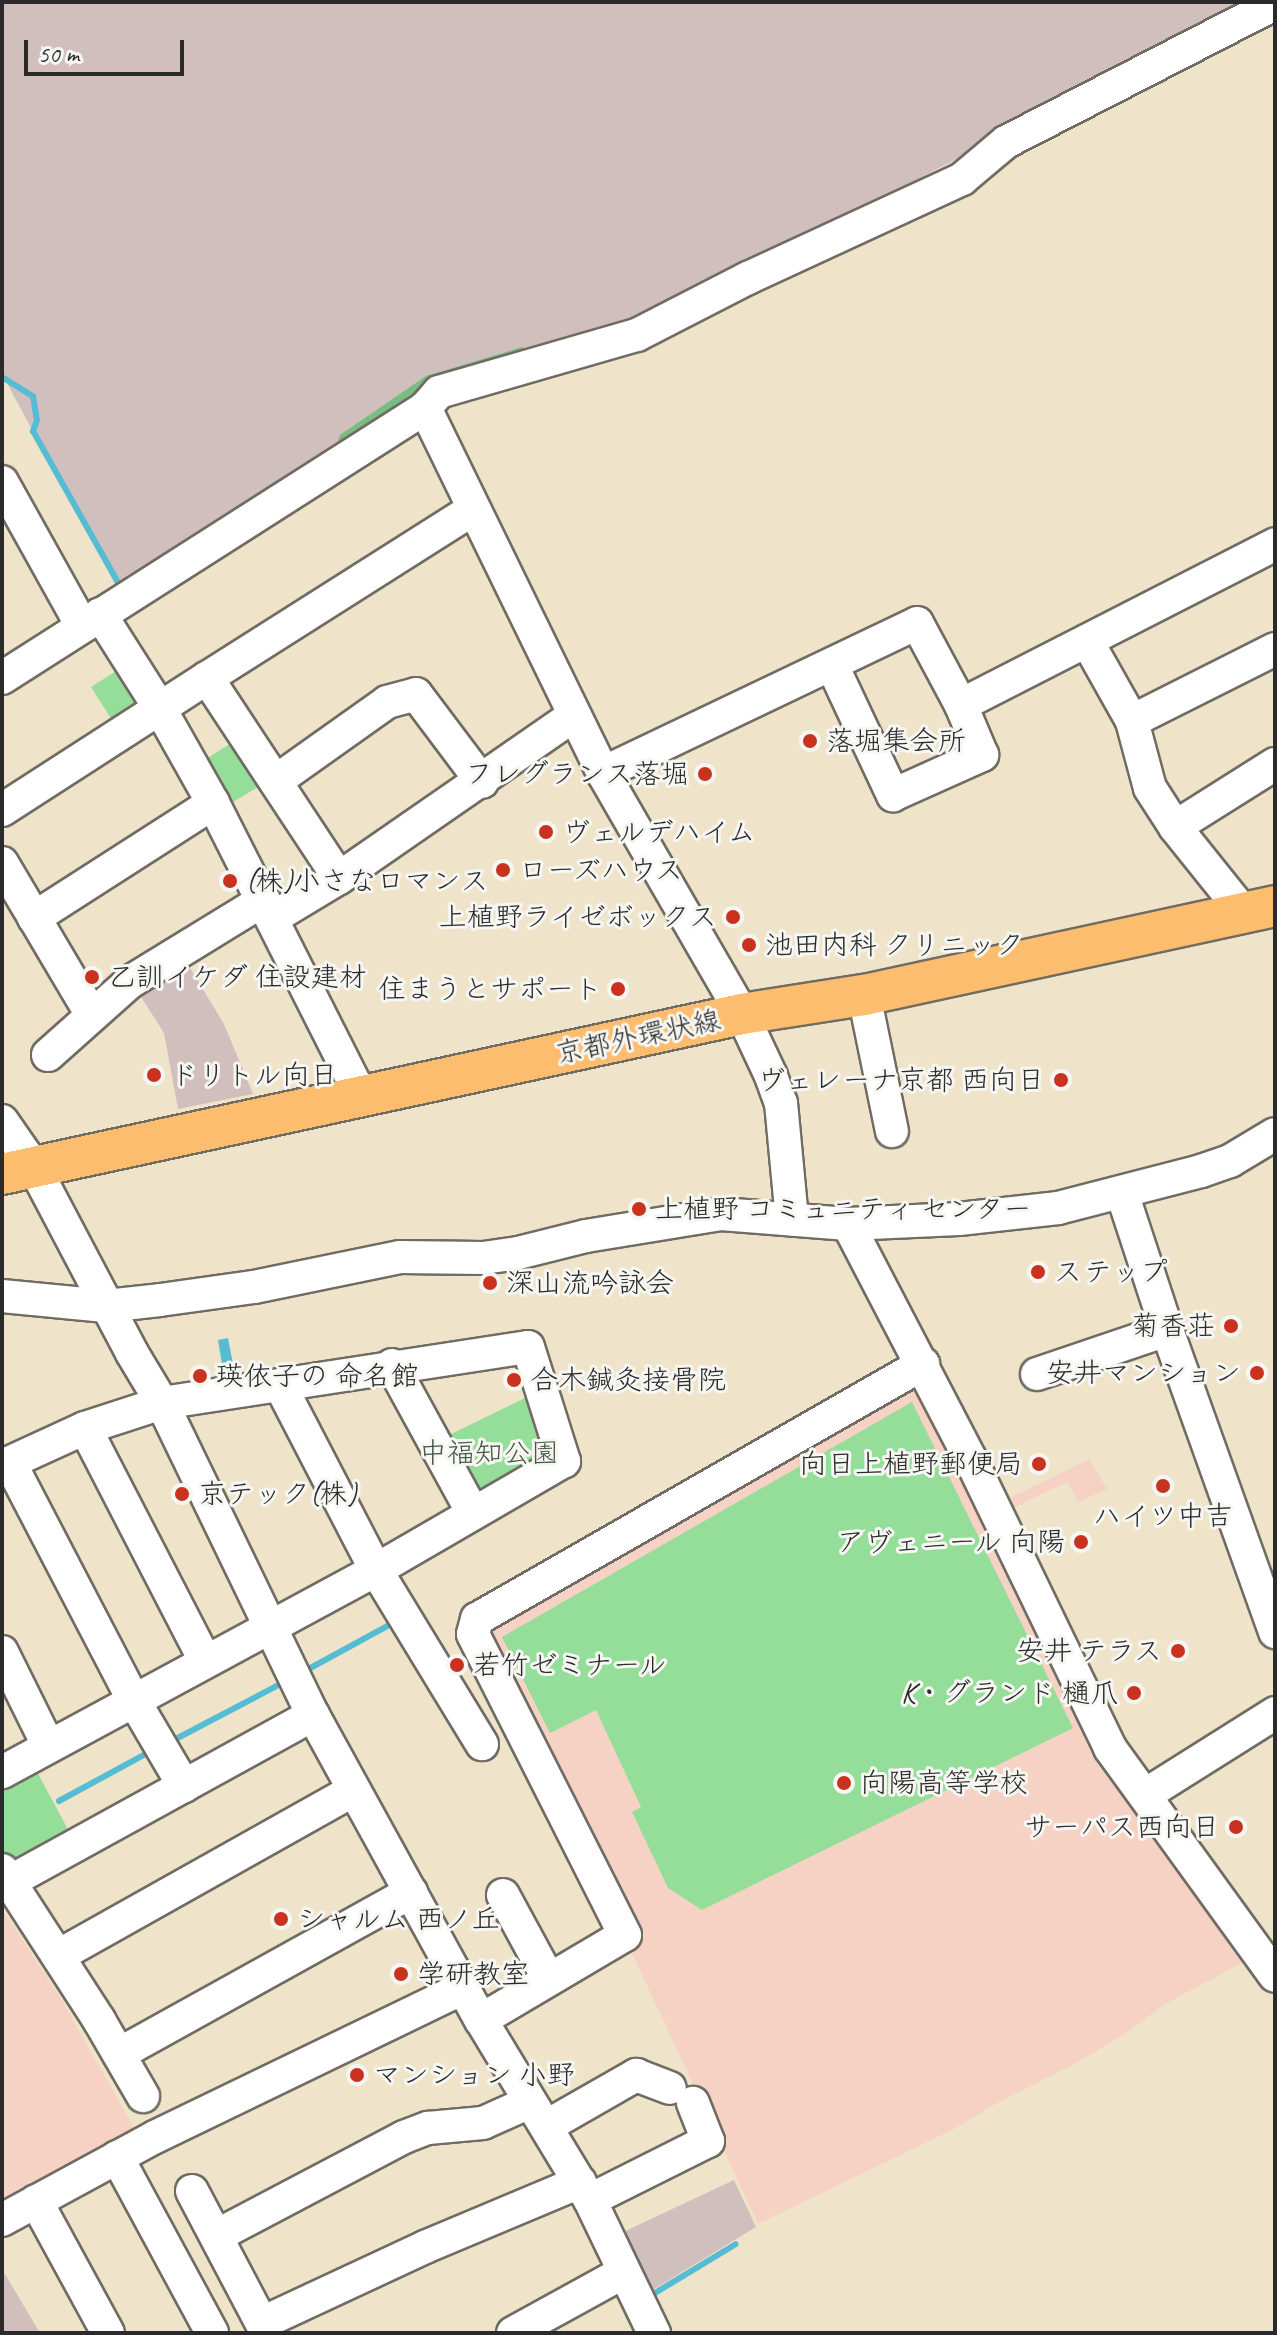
<!DOCTYPE html>
<meta charset="utf-8">
<style>
body{margin:0}
#map{position:relative;width:1277px;height:2335px;overflow:hidden;background:#efe4ca;font-family:Caveat,"Klee One",sans-serif}
div>[style]{position:absolute}
.built>*{inset:0;background:#f6d2c4}
.industrial>*{inset:0;background:#d1bfbe}
.green>*{inset:0;background:#95de99}
.forest>*{inset:0;background:#78bd81}
.water>*{inset:0;background:#56bcd4}
.stream>*{height:6px;margin:-3px;padding:0 3px;transform-origin:3px;border-radius:3px;background:#56bcd4}
.roads{filter:drop-shadow(2px 0 #706c63) drop-shadow(-2px 0 #706c63) drop-shadow(0 2px #706c63) drop-shadow(0 -2px #706c63)}
.minor>*{height:32px;margin:-16px;padding:0 16px;transform-origin:16px;border-radius:16px;background:#fff}
.major>*{height:40px;margin:-20px;padding:0 20px;transform-origin:20px;border-radius:20px;background:#fcbd6f}
.dots>*{width:22px;height:22px;translate:-50% -50%;box-sizing:border-box;border:4px solid #f6f6f2;border-radius:50%}
span{translate:-50% -50%;white-space:nowrap;text-align:center;line-height:1.15;-webkit-text-stroke:6px #f6f6f2;paint-order:stroke}
.poi-label{font-size:28px;color:#2b2b2b}
.left{translate:0 -50%;text-align:left}
.right{translate:-100% -50%;text-align:right}
.street-label{font-size:28px;color:#2b2b2b}
.park-label{font-size:28px;color:#465846}
.frame{position:absolute;inset:0;border:4px solid #2b2b2b;pointer-events:none}
.scale{position:absolute;left:24px;top:40px;width:160px;height:36px;box-sizing:border-box;border:4px solid #2b2b2b;border-top:0;padding-left:10px;font-size:24px;line-height:28px;white-space:nowrap;color:#2b2b2b;-webkit-text-stroke:6px #f6f6f2;paint-order:stroke}
</style>
<div id="map">
<div class="built">
<i style="clip-path:polygon(922px 1379px,1107px 1750px,1255px 1956px,1165px 2004px,1125px 2034px,1076px 2063px,999px 2102px,954px 2129px,758px 2224px,484px 1635px,487px 1625px)"></i>
<i style="clip-path:polygon(1089px 1459px,1107px 1489px,1078px 1502px,1067px 1482px,1015px 1507px,1012px 1513px,1006px 1500px)"></i>
<i style="clip-path:polygon(2px 1909px,60px 1997px,138px 2135px,2px 2209px)"></i>
</div>
<div class="industrial">
<i style="clip-path:polygon(2px 2px,1263px 2px,635px 324px,424px 386px,395px 413px,118px 589px,2px 374px)"></i>
<i style="clip-path:polygon(184px 958px,224px 1024px,253px 1094px,178px 1109px,164px 1033px,136px 989px)"></i>
<i style="clip-path:polygon(734px 2180px,756px 2227px,646px 2294px,619px 2234px)"></i>
<i style="clip-path:polygon(2px 2269px,40px 2333px,2px 2333px)"></i>
</div>
<div class="green">
<i style="clip-path:polygon(121px 668px,141px 702px,117px 728px,91px 687px)"></i>
<i style="clip-path:polygon(236px 740px,265px 783px,228px 805px,203px 761px)"></i>
<i style="clip-path:polygon(533px 1394px,549px 1443px,539px 1463px,485px 1493px,469px 1490px,441px 1439px)"></i>
<i style="clip-path:polygon(912px 1402px,1073px 1728px,702px 1910px,668px 1888px,632px 1812px,641px 1807px,596px 1710px,550px 1733px,502px 1637px)"></i>
<i style="clip-path:polygon(34px 1766px,72px 1837px,10px 1872px,2px 1857px,2px 1783px)"></i>
</div>
<div class="forest">
<i style="clip-path:polygon(522px 347px,527px 351px,422px 385px,405px 402px,348px 439px,338px 441px,340px 435px,426px 376px)"></i>
</div>
<div class="water">
<i style="clip-path:polygon(228px 1338px,236px 1380px,225px 1382px,218px 1340px)"></i>
</div>
<div class="stream">
<i style="left:2px;top:377px;width:36px;rotate:32deg"></i>
<i style="left:33px;top:396px;width:24px;rotate:81deg"></i>
<i style="left:37px;top:420px;width:12px;rotate:110deg"></i>
<i style="left:33px;top:431px;width:180px;rotate:60.7deg"></i>
<i style="left:303px;top:1672px;width:100px;rotate:-28.6deg"></i>
<i style="left:168px;top:1743px;width:133px;rotate:-27.7deg"></i>
<i style="left:59px;top:1801px;width:105px;rotate:-28.5deg"></i>
<i style="left:650px;top:2296px;width:100px;rotate:-31.2deg"></i>
</div>
<div class="roads">
<div class="minor">
<i style="left:425px;top:408px;width:406px;rotate:64deg"></i>
<i style="left:603px;top:773px;width:278px;rotate:60deg"></i>
<i style="left:742px;top:1014px;width:68px;rotate:64.9deg"></i>
<i style="left:771px;top:1076px;width:29px;rotate:70deg"></i>
<i style="left:781px;top:1103px;width:117px;rotate:84.6deg"></i>
<i style="left:2px;top:482px;width:165px;rotate:60.9deg"></i>
<i style="left:100px;top:614px;width:110px;rotate:57.6deg"></i>
<i style="left:159px;top:707px;width:110px;rotate:60.6deg"></i>
<i style="left:213px;top:803px;width:330px;rotate:63.2deg"></i>
<i style="left:1087px;top:641px;width:92px;rotate:60.6deg"></i>
<i style="left:1132px;top:721px;width:69px;rotate:75deg"></i>
<i style="left:1150px;top:788px;width:46px;rotate:57.3deg"></i>
<i style="left:1175px;top:827px;width:110px;rotate:51.3deg"></i>
<i style="left:832px;top:665px;width:144px;rotate:64.9deg"></i>
<i style="left:893px;top:795px;width:98px;rotate:-24.2deg"></i>
<i style="left:982px;top:755px;width:54px;rotate:-112.8deg"></i>
<i style="left:2px;top:678px;width:502px;rotate:-32.55deg"></i>
<i style="left:425px;top:408px;width:21px;rotate:-49deg"></i>
<i style="left:439px;top:392px;width:206px;rotate:-16.1deg"></i>
<i style="left:637px;top:335px;width:125px;rotate:-27.2deg"></i>
<i style="left:748px;top:278px;width:236px;rotate:-24.8deg"></i>
<i style="left:962px;top:179px;width:57px;rotate:-40.1deg"></i>
<i style="left:1006px;top:142px;width:302px;rotate:-27.2deg"></i>
<i style="left:1132px;top:721px;width:160px;rotate:-26.7deg"></i>
<i style="left:603px;top:773px;width:348px;rotate:-25.5deg"></i>
<i style="left:917px;top:623px;width:93px;rotate:61.8deg"></i>
<i style="left:961px;top:705px;width:353px;rotate:-27.1deg"></i>
<i style="left:276px;top:781px;width:136px;rotate:-35.4deg"></i>
<i style="left:387px;top:702px;width:30px;rotate:-15deg"></i>
<i style="left:416px;top:694px;width:110px;rotate:53.1deg"></i>
<i style="left:2px;top:810px;width:244px;rotate:-32.8deg"></i>
<i style="left:1175px;top:827px;width:118px;rotate:-32.2deg"></i>
<i style="left:2px;top:863px;width:177px;rotate:59.4deg"></i>
<i style="left:339px;top:878px;width:240px;rotate:-123.4deg"></i>
<i style="left:207px;top:678px;width:315px;rotate:-32.4deg"></i>
<i style="left:274px;top:917px;width:76px;rotate:-31deg"></i>
<i style="left:339px;top:878px;width:286px;rotate:-34.7deg"></i>
<i style="left:34px;top:918px;width:213px;rotate:-32.7deg"></i>
<i style="left:864px;top:995px;width:139px;rotate:78.4deg"></i>
<i style="left:48px;top:1055px;width:110px;rotate:-41.7deg"></i>
<i style="left:130px;top:982px;width:157px;rotate:-31.5deg"></i>
<i style="left:2px;top:1121px;width:56px;rotate:55.2deg"></i>
<i style="left:34px;top:1167px;width:210px;rotate:62.2deg"></i>
<i style="left:132px;top:1353px;width:58px;rotate:59deg"></i>
<i style="left:162px;top:1403px;width:347px;rotate:64.2deg"></i>
<i style="left:313px;top:1715px;width:348px;rotate:61.2deg"></i>
<i style="left:481px;top:2020px;width:210px;rotate:58.8deg"></i>
<i style="left:590px;top:2200px;width:148px;rotate:64.3deg"></i>
<i style="left:1122px;top:1193px;width:144px;rotate:71.8deg"></i>
<i style="left:1167px;top:1330px;width:321px;rotate:70.3deg"></i>
<i style="left:848px;top:1224px;width:266px;rotate:62.5deg"></i>
<i style="left:971px;top:1460px;width:320px;rotate:64.2deg"></i>
<i style="left:1110px;top:1748px;width:281px;rotate:54.1deg"></i>
<i style="left:2px;top:1296px;width:104px;rotate:5.5deg"></i>
<i style="left:106px;top:1306px;width:54px;rotate:-6.3deg"></i>
<i style="left:160px;top:1300px;width:95px;rotate:-7.9deg"></i>
<i style="left:254px;top:1287px;width:149px;rotate:-11.6deg"></i>
<i style="left:400px;top:1257px;width:83px;rotate:0.7deg"></i>
<i style="left:483px;top:1258px;width:35px;rotate:-8deg"></i>
<i style="left:518px;top:1253px;width:70px;rotate:-14deg"></i>
<i style="left:586px;top:1236px;width:137px;rotate:-9.3deg"></i>
<i style="left:721px;top:1214px;width:127px;rotate:4.5deg"></i>
<i style="left:848px;top:1224px;width:111px;rotate:-2.6deg"></i>
<i style="left:959px;top:1219px;width:100px;rotate:-6.3deg"></i>
<i style="left:1058px;top:1208px;width:148px;rotate:-14.5deg"></i>
<i style="left:1201px;top:1171px;width:31px;rotate:-19deg"></i>
<i style="left:1230px;top:1161px;width:52px;rotate:-31deg"></i>
<i style="left:392px;top:1365px;width:169px;rotate:61.3deg"></i>
<i style="left:1037px;top:1374px;width:137px;rotate:-18.7deg"></i>
<i style="left:280px;top:1385px;width:208px;rotate:62.6deg"></i>
<i style="left:376px;top:1570px;width:204px;rotate:58.7deg"></i>
<i style="left:85px;top:1428px;width:261px;rotate:62.7deg"></i>
<i style="left:10px;top:1463px;width:266px;rotate:62.5deg"></i>
<i style="left:133px;top:1699px;width:101px;rotate:59.6deg"></i>
<i style="left:2px;top:1466px;width:91px;rotate:-24.6deg"></i>
<i style="left:85px;top:1428px;width:81px;rotate:-18deg"></i>
<i style="left:162px;top:1403px;width:370px;rotate:-8.7deg"></i>
<i style="left:528px;top:1347px;width:120px;rotate:72.5deg"></i>
<i style="left:564px;top:1461px;width:217px;rotate:149.9deg"></i>
<i style="left:376px;top:1570px;width:425px;rotate:151.6deg"></i>
<i style="left:2px;top:1652px;width:104px;rotate:63.7deg"></i>
<i style="left:1145px;top:1795px;width:154px;rotate:-32.2deg"></i>
<i style="left:2px;top:1870px;width:179px;rotate:57.1deg"></i>
<i style="left:99px;top:2020px;width:88px;rotate:59.9deg"></i>
<i style="left:9px;top:1882px;width:347px;rotate:-28.8deg"></i>
<i style="left:503px;top:1895px;width:94px;rotate:61.5deg"></i>
<i style="left:58px;top:1956px;width:339px;rotate:-29.3deg"></i>
<i style="left:481px;top:2020px;width:167px;rotate:-30.6deg"></i>
<i style="left:625px;top:1935px;width:337px;rotate:-116.8deg"></i>
<i style="left:473px;top:1634px;width:16px;rotate:-75deg"></i>
<i style="left:477px;top:1619px;width:514px;rotate:-29.76deg"></i>
<i style="left:119px;top:2054px;width:334px;rotate:-29deg"></i>
<i style="left:547px;top:2126px;width:103px;rotate:-29.8deg"></i>
<i style="left:636px;top:2075px;width:36px;rotate:21deg"></i>
<i style="left:117px;top:2157px;width:200px;rotate:61.6deg"></i>
<i style="left:192px;top:2191px;width:161px;rotate:62.2deg"></i>
<i style="left:590px;top:2200px;width:132px;rotate:-26.6deg"></i>
<i style="left:708px;top:2141px;width:41px;rotate:-111.5deg"></i>
<i style="left:36px;top:2201px;width:150px;rotate:61.4deg"></i>
<i style="left:2px;top:2220px;width:174px;rotate:-28.5deg"></i>
<i style="left:155px;top:2137px;width:342px;rotate:-25.8deg"></i>
<i style="left:218px;top:2235px;width:210px;rotate:-27.8deg"></i>
<i style="left:404px;top:2137px;width:26px;rotate:-21deg"></i>
<i style="left:428px;top:2128px;width:55px;rotate:-5.2deg"></i>
<i style="left:483px;top:2123px;width:51px;rotate:-24.1deg"></i>
<i style="left:262px;top:2323px;width:180px;rotate:-25deg"></i>
<i style="left:425px;top:2247px;width:168px;rotate:-22.8deg"></i>
<i style="left:513px;top:2333px;width:124px;rotate:-28.8deg"></i>
</div>
<div class="major">
<i style="left:2px;top:1174px;width:757px;rotate:-12.2deg"></i>
<i style="left:742px;top:1014px;width:123px;rotate:-8.9deg"></i>
<i style="left:864px;top:995px;width:421px;rotate:-12.2deg"></i>
</div>
</div>
<div class="dots">
<i style="left:810px;top:741px;background:#c8321e"></i>
<i style="left:705px;top:774px;background:#c8321e"></i>
<i style="left:546px;top:832px;background:#c8321e"></i>
<i style="left:503px;top:870px;background:#c8321e"></i>
<i style="left:230px;top:881px;background:#c8321e"></i>
<i style="left:733px;top:917px;background:#c8321e"></i>
<i style="left:749px;top:945px;background:#c8321e"></i>
<i style="left:92px;top:977px;background:#c8321e"></i>
<i style="left:618px;top:989px;background:#c8321e"></i>
<i style="left:154px;top:1075px;background:#c8321e"></i>
<i style="left:1061px;top:1080px;background:#c8321e"></i>
<i style="left:639px;top:1209px;background:#c8321e"></i>
<i style="left:1038px;top:1272px;background:#c8321e"></i>
<i style="left:490px;top:1283px;background:#c8321e"></i>
<i style="left:1231px;top:1326px;background:#c8321e"></i>
<i style="left:1257px;top:1373px;background:#c8321e"></i>
<i style="left:200px;top:1376px;background:#c8321e"></i>
<i style="left:514px;top:1380px;background:#c8321e"></i>
<i style="left:1039px;top:1464px;background:#c8321e"></i>
<i style="left:1163px;top:1486px;background:#c8321e"></i>
<i style="left:182px;top:1494px;background:#c8321e"></i>
<i style="left:1081px;top:1542px;background:#c8321e"></i>
<i style="left:1178px;top:1651px;background:#c8321e"></i>
<i style="left:457px;top:1665px;background:#c8321e"></i>
<i style="left:1134px;top:1693px;background:#c8321e"></i>
<i style="left:844px;top:1783px;background:#c8321e"></i>
<i style="left:1236px;top:1827px;background:#c8321e"></i>
<i style="left:281px;top:1919px;background:#c8321e"></i>
<i style="left:401px;top:1974px;background:#c8321e"></i>
<i style="left:357px;top:2075px;background:#c8321e"></i>
</div>
<div class="poi-label">
<span class="left" style="left:826px;top:741px">落堀集会所</span>
<span class="right" style="left:689px;top:774px">フレグランス落堀</span>
<span class="left" style="left:562px;top:832px">ヴェルデハイム</span>
<span class="left" style="left:519px;top:870px">ローズハウス</span>
<span class="left" style="left:246px;top:881px">(株)小さなロマンス</span>
<span class="right" style="left:717px;top:917px">上植野ライゼボックス</span>
<span class="left" style="left:765px;top:945px">池田内科 クリニック</span>
<span class="left" style="left:108px;top:977px">乙訓イケダ 住設建材</span>
<span class="right" style="left:602px;top:989px">住まうとサポート</span>
<span class="left" style="left:170px;top:1075px">ドリトル向日</span>
<span class="right" style="left:1045px;top:1080px">ヴェレーナ京都 西向日</span>
<span class="left" style="left:655px;top:1209px">上植野 コミュニティ センター</span>
<span class="left" style="left:1054px;top:1272px">ステップ</span>
<span class="left" style="left:506px;top:1283px">深山流吟詠会</span>
<span class="right" style="left:1215px;top:1326px">菊香荘</span>
<span class="right" style="left:1241px;top:1373px">安井マンション</span>
<span class="left" style="left:216px;top:1376px">瑛依子の 命名館</span>
<span class="left" style="left:530px;top:1380px">合木鍼灸接骨院</span>
<span class="right" style="left:1023px;top:1464px">向日上植野郵便局</span>
<span class="left" style="left:198px;top:1494px">京テック(株)</span>
<span style="left:1163px;top:1516px">ハイツ中吉</span>
<span class="right" style="left:1065px;top:1542px">アヴェニール 向陽</span>
<span class="right" style="left:1162px;top:1651px">安井 テラス</span>
<span class="left" style="left:473px;top:1665px">若竹ゼミナール</span>
<span class="right" style="left:1118px;top:1693px">K・グランド 樋爪</span>
<span class="left" style="left:860px;top:1783px">向陽高等学校</span>
<span class="right" style="left:1220px;top:1827px">サーパス西向日</span>
<span class="left" style="left:297px;top:1919px">シャルム 西ノ丘</span>
<span class="left" style="left:417px;top:1974px">学研教室</span>
<span class="left" style="left:373px;top:2075px">マンション 小野</span>
</div>
<div class="street-label">
<span style="left:638px;top:1037px;rotate:-12deg">京都外環状線</span>
</div>
<div class="park-label">
<span style="left:489px;top:1453px">中福知公園</span>
</div>
<div class="frame"></div>
<div class="scale">50 m</div>
</div>
